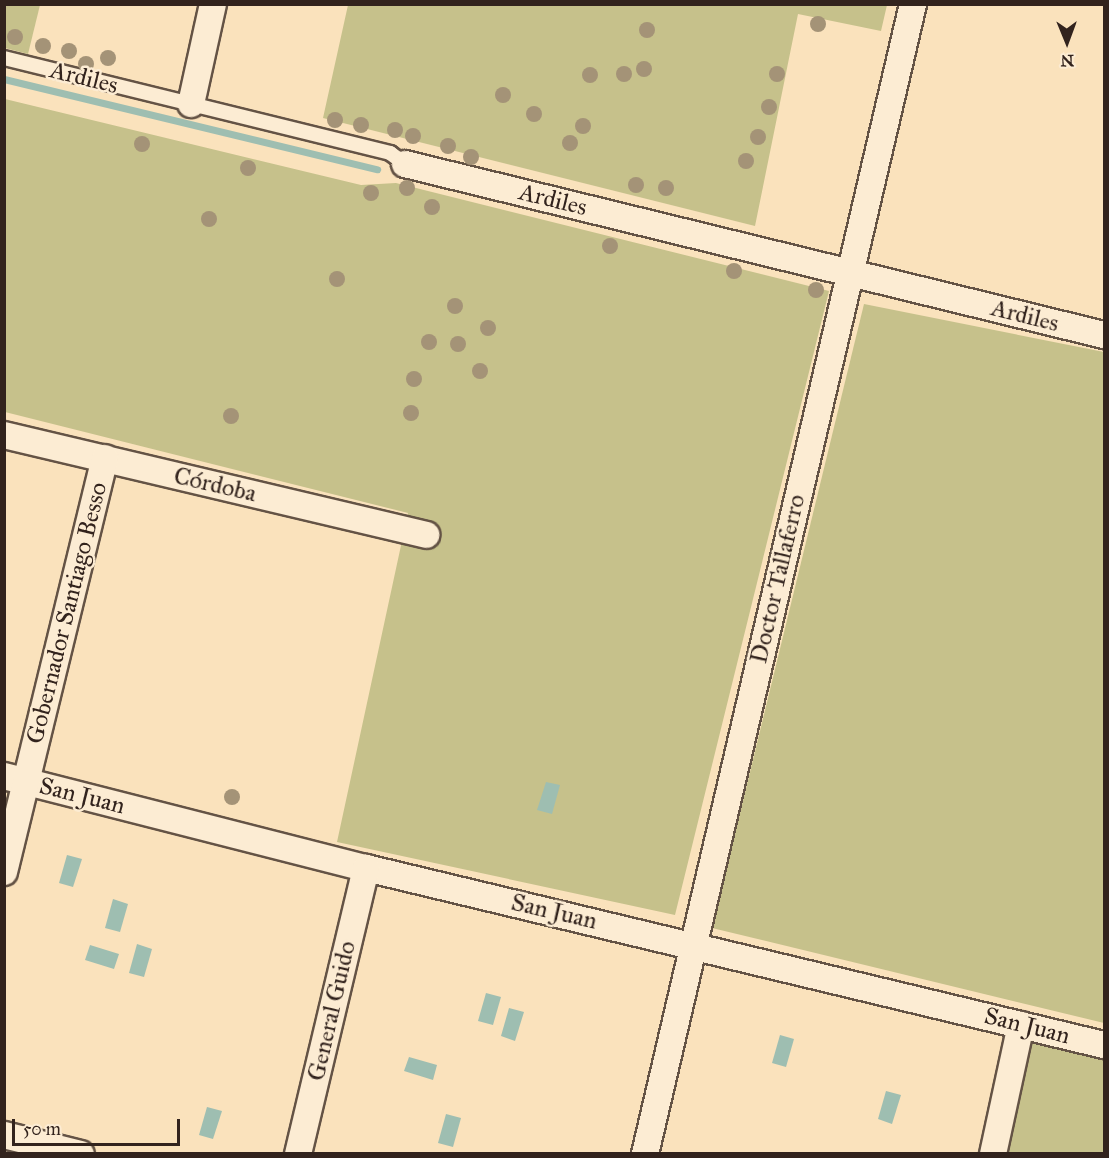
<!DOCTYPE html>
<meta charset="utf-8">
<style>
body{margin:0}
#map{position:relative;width:1109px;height:1158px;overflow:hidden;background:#fae2bc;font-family:"IM FELL Great Primer",serif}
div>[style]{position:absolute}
.green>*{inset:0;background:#c6c18b}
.water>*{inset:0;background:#9ebeb1}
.stream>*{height:7px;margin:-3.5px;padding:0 3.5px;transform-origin:3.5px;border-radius:3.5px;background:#9ebeb1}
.roads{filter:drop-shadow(2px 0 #645345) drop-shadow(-2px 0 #645345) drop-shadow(0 2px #645345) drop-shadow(0 -2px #645345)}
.lane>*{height:14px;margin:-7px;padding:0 7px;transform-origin:7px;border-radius:7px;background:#fcecd3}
.street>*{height:26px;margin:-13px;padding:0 13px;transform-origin:13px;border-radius:13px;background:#fcecd3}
.trees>*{width:16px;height:16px;margin:-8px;border-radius:50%;background:#a49377}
span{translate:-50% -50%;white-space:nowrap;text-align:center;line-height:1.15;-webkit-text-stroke:5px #fcecd3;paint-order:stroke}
.street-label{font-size:24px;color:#32231d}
.frame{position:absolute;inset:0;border:6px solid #32231d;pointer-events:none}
.north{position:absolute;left:1037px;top:12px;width:60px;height:60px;-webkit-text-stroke:4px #fcecd3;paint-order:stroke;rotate:179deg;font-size:16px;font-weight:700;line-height:24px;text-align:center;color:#32231d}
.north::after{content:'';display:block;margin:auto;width:21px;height:27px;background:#32231d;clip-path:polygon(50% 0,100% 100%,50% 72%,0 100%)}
.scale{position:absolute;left:12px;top:1119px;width:168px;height:27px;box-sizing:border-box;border:3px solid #32231d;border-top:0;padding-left:8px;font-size:18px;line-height:21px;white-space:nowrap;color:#32231d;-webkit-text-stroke:4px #fcecd3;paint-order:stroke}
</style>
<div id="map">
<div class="green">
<i style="clip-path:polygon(5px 4px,40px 5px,28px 54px,5px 48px)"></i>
<i style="clip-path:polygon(348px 5px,348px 4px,887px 5px,881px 31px,798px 14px,755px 226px,323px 118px)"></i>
<i style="clip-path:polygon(5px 99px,361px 185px,396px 183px,829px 291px,675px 915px,337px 842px,408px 513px,5px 412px)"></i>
<i style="clip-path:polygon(864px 304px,1104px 352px,1104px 1023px,712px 928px)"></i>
<i style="clip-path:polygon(1021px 1025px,1104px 1045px,1104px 1153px,993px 1154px)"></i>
</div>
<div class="water">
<i style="clip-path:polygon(546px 782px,560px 785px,552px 814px,537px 810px)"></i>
<i style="clip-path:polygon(67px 855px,82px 859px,73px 887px,59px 883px)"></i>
<i style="clip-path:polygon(113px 899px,128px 904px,120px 932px,105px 928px)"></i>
<i style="clip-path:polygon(137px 944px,152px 949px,144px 977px,129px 973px)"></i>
<i style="clip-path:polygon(90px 945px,119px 954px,114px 969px,85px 960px)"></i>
<i style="clip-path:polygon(486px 993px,501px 997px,493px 1025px,478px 1021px)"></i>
<i style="clip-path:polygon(509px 1008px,524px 1012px,515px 1041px,501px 1036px)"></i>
<i style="clip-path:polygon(780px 1035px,794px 1039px,786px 1067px,772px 1063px)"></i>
<i style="clip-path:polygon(409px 1057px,437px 1065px,433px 1080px,404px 1071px)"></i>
<i style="clip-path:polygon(886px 1091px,901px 1095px,892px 1124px,878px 1119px)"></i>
<i style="clip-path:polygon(207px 1107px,222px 1111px,213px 1139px,199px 1135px)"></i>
<i style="clip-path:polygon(446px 1114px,461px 1118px,453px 1147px,438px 1143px)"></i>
</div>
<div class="stream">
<i style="left:4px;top:79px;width:384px;rotate:13.6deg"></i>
</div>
<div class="roads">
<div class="lane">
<i style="left:4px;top:58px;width:398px;rotate:13.8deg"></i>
<i style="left:390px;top:153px;width:19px;rotate:36deg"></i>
</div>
<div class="street">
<i style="left:191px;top:104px;width:102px;rotate:-77.6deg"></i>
<i style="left:405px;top:164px;width:720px;rotate:13.75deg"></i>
<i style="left:4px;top:435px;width:434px;rotate:13.3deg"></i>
<i style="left:4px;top:776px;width:374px;rotate:14.3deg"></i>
<i style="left:366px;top:868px;width:759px;rotate:13.49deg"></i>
<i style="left:4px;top:872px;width:426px;rotate:-76.3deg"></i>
<i style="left:4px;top:1135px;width:79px;rotate:13.9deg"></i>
<i style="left:298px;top:1154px;width:294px;rotate:-76.6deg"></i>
<i style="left:645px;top:1154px;width:1181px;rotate:-76.88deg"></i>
<i style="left:993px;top:1154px;width:132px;rotate:-77.8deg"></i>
</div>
</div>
<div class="trees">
<i style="left:818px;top:24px"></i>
<i style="left:647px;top:30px"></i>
<i style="left:15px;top:37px"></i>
<i style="left:43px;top:46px"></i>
<i style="left:69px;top:51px"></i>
<i style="left:108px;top:58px"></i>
<i style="left:86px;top:64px"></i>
<i style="left:644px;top:69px"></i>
<i style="left:624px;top:74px"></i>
<i style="left:777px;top:74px"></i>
<i style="left:590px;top:75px"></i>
<i style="left:503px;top:95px"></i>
<i style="left:769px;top:107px"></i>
<i style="left:534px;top:114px"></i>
<i style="left:335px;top:120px"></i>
<i style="left:361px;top:125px"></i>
<i style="left:583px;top:126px"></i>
<i style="left:395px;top:130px"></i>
<i style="left:413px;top:136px"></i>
<i style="left:758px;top:137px"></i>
<i style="left:570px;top:143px"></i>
<i style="left:142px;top:144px"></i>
<i style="left:448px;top:146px"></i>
<i style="left:471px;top:157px"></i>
<i style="left:746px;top:161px"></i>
<i style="left:248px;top:168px"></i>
<i style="left:636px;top:185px"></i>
<i style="left:407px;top:188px"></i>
<i style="left:666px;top:188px"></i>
<i style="left:371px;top:193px"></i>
<i style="left:432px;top:207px"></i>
<i style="left:209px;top:219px"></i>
<i style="left:610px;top:246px"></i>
<i style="left:734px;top:271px"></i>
<i style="left:337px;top:279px"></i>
<i style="left:816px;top:290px"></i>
<i style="left:455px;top:306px"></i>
<i style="left:488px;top:328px"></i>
<i style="left:429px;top:342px"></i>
<i style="left:458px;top:344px"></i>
<i style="left:480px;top:371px"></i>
<i style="left:414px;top:379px"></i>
<i style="left:411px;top:413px"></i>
<i style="left:231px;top:416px"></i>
<i style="left:232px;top:797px"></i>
</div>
<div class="street-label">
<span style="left:84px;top:78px;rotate:14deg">Ardiles</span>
<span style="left:553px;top:200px;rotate:14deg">Ardiles</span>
<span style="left:1025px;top:316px;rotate:14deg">Ardiles</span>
<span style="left:215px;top:485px;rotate:13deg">Córdoba</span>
<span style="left:778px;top:579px;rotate:-77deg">Doctor Tallaferro</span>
<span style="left:67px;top:613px;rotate:-76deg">Gobernador Santiago Besso</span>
<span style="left:82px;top:796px;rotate:14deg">San Juan</span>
<span style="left:554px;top:912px;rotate:13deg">San Juan</span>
<span style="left:332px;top:1011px;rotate:-77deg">General Guido</span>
<span style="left:1027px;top:1026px;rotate:14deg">San Juan</span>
</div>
<div class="frame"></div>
<div class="north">N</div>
<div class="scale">50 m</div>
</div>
